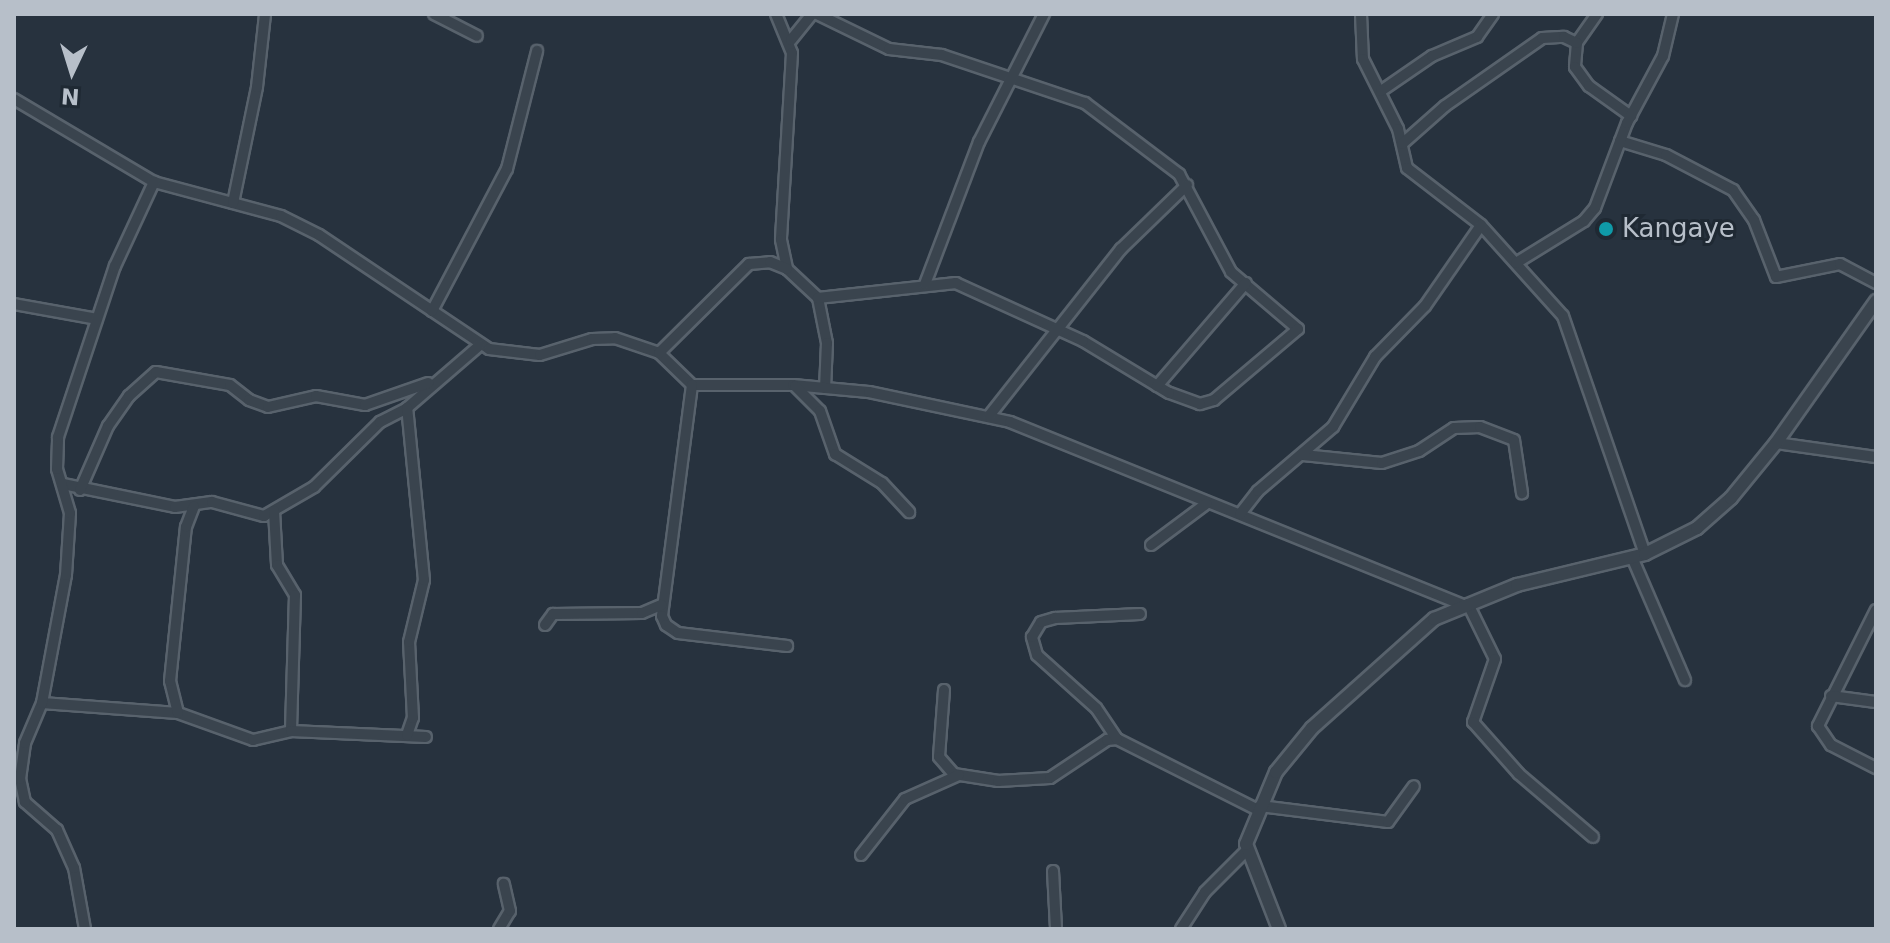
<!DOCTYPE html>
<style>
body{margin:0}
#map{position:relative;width:1890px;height:943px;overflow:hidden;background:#27323e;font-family:"DejaVu Sans",sans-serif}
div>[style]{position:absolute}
.roads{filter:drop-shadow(2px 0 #58626c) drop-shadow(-2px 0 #58626c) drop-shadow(0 2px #58626c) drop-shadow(0 -2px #58626c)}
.minor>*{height:10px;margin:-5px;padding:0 5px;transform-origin:5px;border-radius:5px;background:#3a444e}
.tertiary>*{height:12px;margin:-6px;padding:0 6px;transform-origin:6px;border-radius:6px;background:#3a444e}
.dots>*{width:22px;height:22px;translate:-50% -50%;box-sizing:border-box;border:4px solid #1f2933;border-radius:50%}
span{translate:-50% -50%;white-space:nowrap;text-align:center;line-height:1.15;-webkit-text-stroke:6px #1f2933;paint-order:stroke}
.poi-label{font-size:26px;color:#b7bfc9}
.left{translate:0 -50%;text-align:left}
.frame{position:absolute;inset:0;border:16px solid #b7bfc9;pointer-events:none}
.north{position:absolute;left:32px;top:32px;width:80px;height:80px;-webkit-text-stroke:6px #1f2933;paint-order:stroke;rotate:184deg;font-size:22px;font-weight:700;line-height:32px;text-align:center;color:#b7bfc9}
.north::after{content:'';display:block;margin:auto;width:28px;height:36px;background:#b7bfc9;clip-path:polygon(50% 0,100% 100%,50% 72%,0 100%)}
</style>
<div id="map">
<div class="roads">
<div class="minor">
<i style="left:434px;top:14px;width:48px;rotate:27.1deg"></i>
<i style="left:776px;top:14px;width:42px;rotate:67.7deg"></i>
<i style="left:792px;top:53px;width:187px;rotate:93.4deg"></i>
<i style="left:781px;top:240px;width:30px;rotate:78deg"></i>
<i style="left:787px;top:269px;width:42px;rotate:43.1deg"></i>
<i style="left:818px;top:298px;width:46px;rotate:78.7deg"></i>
<i style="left:827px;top:343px;width:45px;rotate:92.5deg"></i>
<i style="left:817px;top:14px;width:80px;rotate:25.9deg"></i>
<i style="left:889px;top:49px;width:53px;rotate:6.5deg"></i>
<i style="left:942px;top:55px;width:151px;rotate:18.6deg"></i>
<i style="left:1085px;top:103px;width:118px;rotate:37.1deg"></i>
<i style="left:1179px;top:174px;width:111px;rotate:62deg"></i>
<i style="left:1231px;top:272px;width:88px;rotate:40.4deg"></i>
<i style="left:1298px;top:329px;width:110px;rotate:139.8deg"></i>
<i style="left:1214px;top:400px;width:15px;rotate:164deg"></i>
<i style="left:1200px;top:404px;width:33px;rotate:-160deg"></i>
<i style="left:1169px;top:393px;width:100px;rotate:-148.8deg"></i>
<i style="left:1083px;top:341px;width:140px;rotate:-155.5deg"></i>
<i style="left:956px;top:283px;width:139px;rotate:173.8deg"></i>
<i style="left:1361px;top:14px;width:45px;rotate:87.5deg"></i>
<i style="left:1363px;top:59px;width:78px;rotate:63.4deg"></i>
<i style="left:1398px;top:129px;width:40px;rotate:77deg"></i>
<i style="left:1407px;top:168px;width:93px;rotate:37.6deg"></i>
<i style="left:1481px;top:225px;width:122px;rotate:48deg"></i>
<i style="left:1563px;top:316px;width:252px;rotate:71deg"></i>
<i style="left:1597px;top:14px;width:35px;rotate:125deg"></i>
<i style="left:1577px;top:43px;width:24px;rotate:95deg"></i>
<i style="left:1575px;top:67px;width:24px;rotate:54deg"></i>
<i style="left:1589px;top:86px;width:52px;rotate:35.5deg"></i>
<i style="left:791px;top:40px;width:33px;rotate:-51deg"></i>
<i style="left:1381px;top:91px;width:62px;rotate:-34.5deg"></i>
<i style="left:1432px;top:56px;width:49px;rotate:-22.9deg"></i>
<i style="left:1477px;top:37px;width:28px;rotate:-55deg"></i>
<i style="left:14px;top:99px;width:163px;rotate:30.7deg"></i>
<i style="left:154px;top:182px;width:131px;rotate:15deg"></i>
<i style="left:281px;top:216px;width:42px;rotate:26.6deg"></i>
<i style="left:319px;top:235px;width:205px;rotate:33.8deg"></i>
<i style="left:489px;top:349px;width:51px;rotate:6.7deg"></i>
<i style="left:540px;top:355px;width:54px;rotate:-17.1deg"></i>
<i style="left:592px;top:339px;width:23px;rotate:-2deg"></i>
<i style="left:615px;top:338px;width:46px;rotate:18.8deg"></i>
<i style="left:659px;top:353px;width:46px;rotate:44.1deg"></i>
<i style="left:692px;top:385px;width:101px"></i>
<i style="left:793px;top:385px;width:76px;rotate:5.3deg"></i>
<i style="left:869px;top:392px;width:144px;rotate:12deg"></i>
<i style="left:1010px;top:422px;width:489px;rotate:22deg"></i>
<i style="left:1620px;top:141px;width:48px;rotate:16.9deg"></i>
<i style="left:1666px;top:155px;width:76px;rotate:27.6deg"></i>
<i style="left:1733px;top:190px;width:37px;rotate:55deg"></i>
<i style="left:1754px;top:220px;width:61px;rotate:68.9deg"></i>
<i style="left:1776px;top:277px;width:65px;rotate:-11.5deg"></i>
<i style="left:1840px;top:264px;width:41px;rotate:27.8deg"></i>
<i style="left:1402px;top:144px;width:57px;rotate:-41.5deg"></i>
<i style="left:1445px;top:106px;width:118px;rotate:-35deg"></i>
<i style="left:1542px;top:38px;width:22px;rotate:-3deg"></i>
<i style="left:1564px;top:37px;width:14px;rotate:25deg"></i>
<i style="left:233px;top:203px;width:118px;rotate:-78.3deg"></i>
<i style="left:257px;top:87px;width:73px;rotate:-83.7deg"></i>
<i style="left:1516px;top:263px;width:80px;rotate:-31.7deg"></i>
<i style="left:1584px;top:221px;width:17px;rotate:-50deg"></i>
<i style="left:1595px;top:208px;width:91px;rotate:-69.4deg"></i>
<i style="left:1627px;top:123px;width:76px;rotate:-61.8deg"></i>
<i style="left:1663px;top:56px;width:43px;rotate:-76.6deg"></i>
<i style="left:925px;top:284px;width:152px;rotate:-69.2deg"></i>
<i style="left:979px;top:142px;width:144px;rotate:-63.1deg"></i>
<i style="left:14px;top:304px;width:84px;rotate:10.2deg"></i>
<i style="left:432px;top:311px;width:161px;rotate:-62.2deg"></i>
<i style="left:507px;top:169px;width:122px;rotate:-75.7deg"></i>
<i style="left:659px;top:353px;width:127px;rotate:-44.7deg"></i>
<i style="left:749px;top:264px;width:21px;rotate:-5deg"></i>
<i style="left:770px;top:262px;width:18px;rotate:22deg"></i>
<i style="left:692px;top:385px;width:233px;rotate:97.4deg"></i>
<i style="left:662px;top:616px;width:10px;rotate:66deg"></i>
<i style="left:666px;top:625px;width:14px;rotate:34deg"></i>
<i style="left:678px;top:633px;width:110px;rotate:6.8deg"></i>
<i style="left:795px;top:386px;width:35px;rotate:45deg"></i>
<i style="left:820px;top:411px;width:46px;rotate:70.8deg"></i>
<i style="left:835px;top:454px;width:55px;rotate:31.7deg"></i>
<i style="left:882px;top:483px;width:40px;rotate:47deg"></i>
<i style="left:1157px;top:386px;width:136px;rotate:-49.2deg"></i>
<i style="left:989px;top:416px;width:213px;rotate:-51.7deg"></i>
<i style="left:1121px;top:249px;width:92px;rotate:-44.1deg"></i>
<i style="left:1776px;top:443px;width:101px;rotate:8deg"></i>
<i style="left:1303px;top:455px;width:79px;rotate:5.8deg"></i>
<i style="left:1382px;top:463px;width:39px;rotate:-18deg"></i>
<i style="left:1419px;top:451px;width:42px;rotate:-33.3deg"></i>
<i style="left:1454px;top:428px;width:26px;rotate:-2deg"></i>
<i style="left:1480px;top:427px;width:36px;rotate:21deg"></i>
<i style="left:1514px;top:440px;width:54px;rotate:81.4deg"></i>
<i style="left:63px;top:484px;width:114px;rotate:11.6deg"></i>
<i style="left:175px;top:507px;width:37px;rotate:-8deg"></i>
<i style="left:212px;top:502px;width:54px;rotate:15.1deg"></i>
<i style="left:264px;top:516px;width:58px;rotate:-30.1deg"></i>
<i style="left:314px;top:487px;width:93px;rotate:-44.6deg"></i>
<i style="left:380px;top:422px;width:30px;rotate:-27deg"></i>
<i style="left:407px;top:408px;width:96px;rotate:-40.8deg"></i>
<i style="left:80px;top:490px;width:70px;rotate:-66.4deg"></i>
<i style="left:108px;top:426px;width:37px;rotate:-55deg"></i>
<i style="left:129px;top:396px;width:36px;rotate:-42deg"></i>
<i style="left:156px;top:372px;width:75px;rotate:10deg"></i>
<i style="left:230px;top:385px;width:24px;rotate:38deg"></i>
<i style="left:249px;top:400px;width:20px;rotate:20deg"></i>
<i style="left:268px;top:407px;width:49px;rotate:-12.9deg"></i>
<i style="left:316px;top:396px;width:50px;rotate:10.4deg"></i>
<i style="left:365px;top:405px;width:67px;rotate:-19.2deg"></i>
<i style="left:274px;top:511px;width:54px;rotate:86.8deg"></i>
<i style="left:277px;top:565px;width:35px;rotate:59deg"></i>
<i style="left:295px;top:595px;width:136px;rotate:91.7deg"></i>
<i style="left:1240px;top:514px;width:29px;rotate:-52deg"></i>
<i style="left:1258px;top:491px;width:99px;rotate:-40.5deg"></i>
<i style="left:1333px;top:427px;width:82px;rotate:-59deg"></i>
<i style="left:1375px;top:357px;width:71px;rotate:-45.6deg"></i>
<i style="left:1425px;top:306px;width:98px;rotate:-55.3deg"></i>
<i style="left:1151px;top:545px;width:69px;rotate:-36.7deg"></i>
<i style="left:1632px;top:557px;width:134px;rotate:66.7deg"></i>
<i style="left:1468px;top:604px;width:61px;rotate:63.9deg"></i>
<i style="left:1495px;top:659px;width:67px;rotate:109.2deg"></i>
<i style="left:1473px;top:722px;width:69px;rotate:48.5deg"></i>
<i style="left:1519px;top:774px;width:97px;rotate:40.4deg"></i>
<i style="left:1876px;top:610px;width:130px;rotate:116.6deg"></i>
<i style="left:1818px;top:726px;width:23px;rotate:56deg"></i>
<i style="left:1831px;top:745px;width:51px;rotate:27.1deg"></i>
<i style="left:545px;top:625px;width:14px;rotate:-54deg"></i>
<i style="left:553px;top:614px;width:89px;rotate:-0.6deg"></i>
<i style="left:642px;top:613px;width:21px;rotate:-23deg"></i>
<i style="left:944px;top:690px;width:67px;rotate:94.3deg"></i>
<i style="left:939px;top:757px;width:23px;rotate:49deg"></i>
<i style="left:954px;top:774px;width:45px;rotate:9deg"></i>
<i style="left:998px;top:781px;width:52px;rotate:-3.3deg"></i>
<i style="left:1050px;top:778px;width:69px;rotate:-33.7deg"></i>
<i style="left:1107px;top:740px;width:10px;rotate:-6deg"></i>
<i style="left:1117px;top:739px;width:158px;rotate:26.7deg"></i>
<i style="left:1831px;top:696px;width:45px;rotate:7.6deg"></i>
<i style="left:42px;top:703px;width:136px;rotate:4.2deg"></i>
<i style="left:178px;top:713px;width:80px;rotate:19.8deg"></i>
<i style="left:253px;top:740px;width:39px;rotate:-13deg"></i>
<i style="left:291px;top:731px;width:135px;rotate:2.5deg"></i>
<i style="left:178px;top:713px;width:33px;rotate:-104deg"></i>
<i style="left:170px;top:681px;width:155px;rotate:-84.1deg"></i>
<i style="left:186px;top:527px;width:22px;rotate:-69deg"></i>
<i style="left:407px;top:735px;width:18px;rotate:-71deg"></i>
<i style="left:413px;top:718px;width:76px;rotate:-93deg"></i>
<i style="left:409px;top:642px;width:64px;rotate:-76.4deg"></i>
<i style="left:424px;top:580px;width:173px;rotate:-95.6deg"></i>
<i style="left:1117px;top:739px;width:37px;rotate:-124deg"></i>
<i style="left:1096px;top:708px;width:79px;rotate:-138.1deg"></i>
<i style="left:1037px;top:655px;width:19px;rotate:-106deg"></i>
<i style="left:1032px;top:637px;width:17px;rotate:-59deg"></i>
<i style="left:1041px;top:622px;width:15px;rotate:-16deg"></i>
<i style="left:1055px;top:618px;width:85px;rotate:-2.7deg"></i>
<i style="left:1260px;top:806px;width:129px;rotate:7.1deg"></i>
<i style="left:1388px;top:822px;width:44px;rotate:-54.2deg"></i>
<i style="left:861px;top:855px;width:71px;rotate:-51.8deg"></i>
<i style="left:905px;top:799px;width:59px;rotate:-24deg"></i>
<i style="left:1053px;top:871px;width:58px;rotate:87deg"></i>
<i style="left:85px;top:929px;width:62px;rotate:-100.2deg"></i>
<i style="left:74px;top:868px;width:42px;rotate:-114.1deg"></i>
<i style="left:57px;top:830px;width:43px;rotate:-138.8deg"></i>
<i style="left:25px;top:802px;width:24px;rotate:-102deg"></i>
<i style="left:20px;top:779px;width:36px;rotate:-82deg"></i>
<i style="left:25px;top:743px;width:43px;rotate:-67deg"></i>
<i style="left:42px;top:703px;width:130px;rotate:-79.4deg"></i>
<i style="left:66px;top:575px;width:62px;rotate:-86.3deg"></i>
<i style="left:70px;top:513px;width:46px;rotate:-106.5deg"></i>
<i style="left:57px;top:469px;width:32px;rotate:-88deg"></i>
<i style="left:58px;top:437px;width:180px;rotate:-71.6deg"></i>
<i style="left:115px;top:266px;width:93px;rotate:-65.1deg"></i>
<i style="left:499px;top:929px;width:21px;rotate:-59deg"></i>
<i style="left:510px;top:911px;width:28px;rotate:-103deg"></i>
<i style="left:1181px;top:929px;width:44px;rotate:-57deg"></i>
<i style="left:1205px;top:892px;width:59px;rotate:-45deg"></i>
</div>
<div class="tertiary">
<i style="left:1279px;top:929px;width:91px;rotate:-111.2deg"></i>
<i style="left:1246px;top:844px;width:78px;rotate:-67.4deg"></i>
<i style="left:1276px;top:772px;width:57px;rotate:-50.7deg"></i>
<i style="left:1312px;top:728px;width:164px;rotate:-41.8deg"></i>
<i style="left:1434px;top:619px;width:90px;rotate:-22.3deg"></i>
<i style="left:1517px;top:585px;width:132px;rotate:-13.6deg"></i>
<i style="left:1645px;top:554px;width:58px;rotate:-26.6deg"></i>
<i style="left:1697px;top:528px;width:45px;rotate:-41.4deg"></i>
<i style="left:1731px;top:498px;width:71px;rotate:-50.7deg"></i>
<i style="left:1776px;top:443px;width:174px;rotate:-54.8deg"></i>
</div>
</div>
<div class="dots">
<i style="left:1606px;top:229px;background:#0f9aa8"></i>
</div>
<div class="poi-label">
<span class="left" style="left:1622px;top:229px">Kangaye</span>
</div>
<div class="frame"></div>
<div class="north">N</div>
</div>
